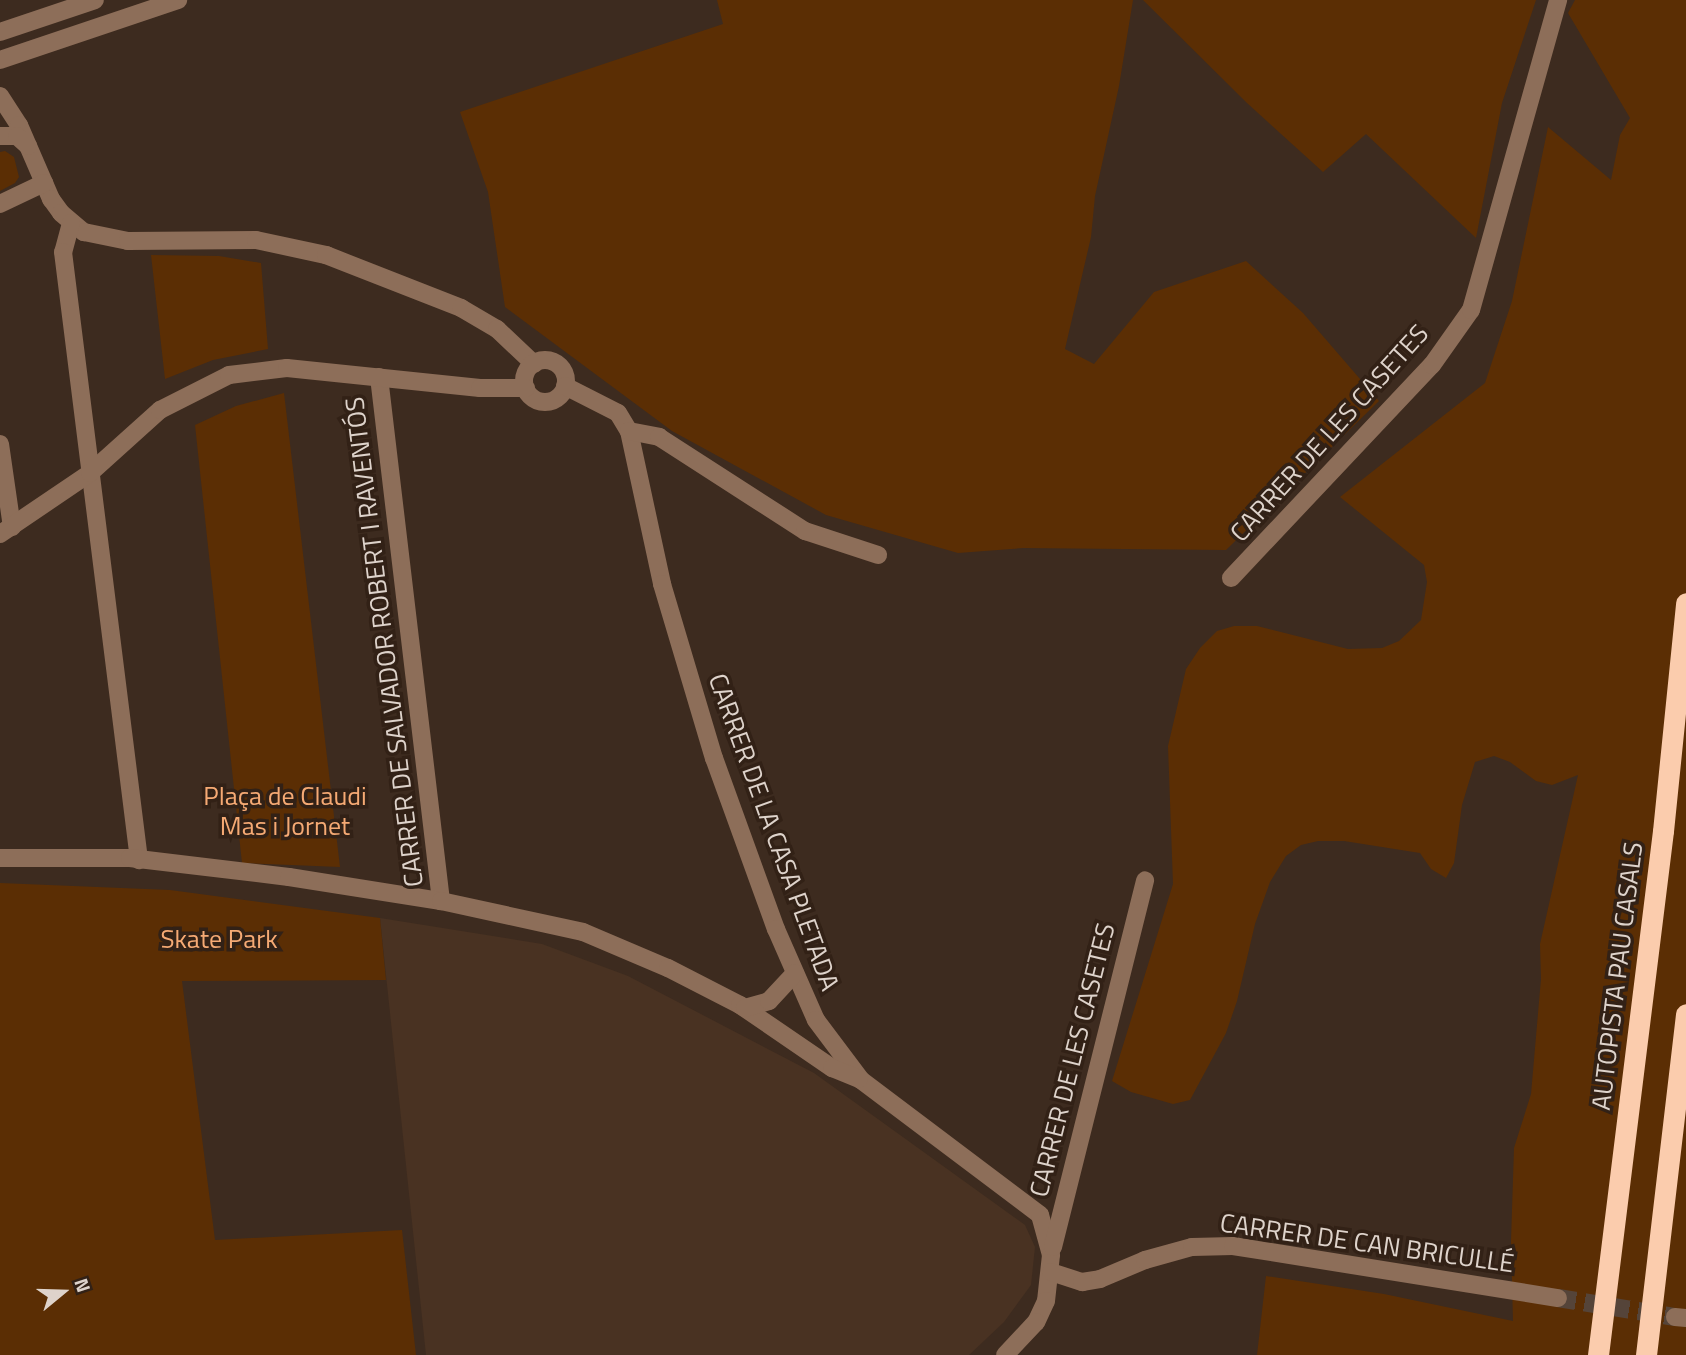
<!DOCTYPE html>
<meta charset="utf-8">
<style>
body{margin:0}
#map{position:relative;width:1686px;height:1355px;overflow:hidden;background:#3d2b1f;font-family:"Titillium Web",sans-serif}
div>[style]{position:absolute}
.built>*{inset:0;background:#493222}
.green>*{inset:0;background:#5b2e04}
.minor-tunnel>*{height:18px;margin-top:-9px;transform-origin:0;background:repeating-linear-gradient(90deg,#554439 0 18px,transparent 0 27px)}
.minor>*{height:18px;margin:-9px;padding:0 9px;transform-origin:9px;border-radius:9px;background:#8d6e59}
.minor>.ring{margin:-9px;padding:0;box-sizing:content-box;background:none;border:18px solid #8d6e59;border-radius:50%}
.highway>*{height:21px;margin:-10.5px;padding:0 10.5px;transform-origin:10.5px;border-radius:10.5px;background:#fbccad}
span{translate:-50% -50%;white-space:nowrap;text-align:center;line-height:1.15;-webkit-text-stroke:7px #322116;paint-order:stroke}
.street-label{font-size:26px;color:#ded3cb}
.park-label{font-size:26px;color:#f6aa74}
.north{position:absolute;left:28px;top:1257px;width:70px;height:70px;-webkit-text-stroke:5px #322116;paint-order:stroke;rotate:71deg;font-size:19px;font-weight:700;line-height:28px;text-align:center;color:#ded3cb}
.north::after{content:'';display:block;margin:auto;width:24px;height:32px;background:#ded3cb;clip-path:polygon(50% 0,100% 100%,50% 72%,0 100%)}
</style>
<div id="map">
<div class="built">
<i style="clip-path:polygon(380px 918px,542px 944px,628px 976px,814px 1073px,1025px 1225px,1035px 1247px,1031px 1285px,1004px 1322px,969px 1355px,426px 1355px)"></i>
</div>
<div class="green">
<i style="clip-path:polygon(717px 0,1133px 0,1119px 86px,1095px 196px,1091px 237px,1065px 349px,1094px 364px,1154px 292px,1246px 261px,1303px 313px,1379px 401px,1226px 550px,1023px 548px,958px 553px,826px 515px,672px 431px,505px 307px,488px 192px,460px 112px,723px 24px)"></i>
<i style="clip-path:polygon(1143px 0,1536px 0,1502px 103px,1476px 238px,1366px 134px,1323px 172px,1247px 103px)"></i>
<i style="clip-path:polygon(1575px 0,1686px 0,1686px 1355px,1257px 1355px,1266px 1276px,1384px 1294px,1513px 1321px,1511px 1241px,1514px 1148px,1531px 1094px,1541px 979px,1540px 944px,1578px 775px,1552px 785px,1536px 781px,1510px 762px,1494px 756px,1475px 762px,1462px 805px,1454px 863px,1446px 878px,1431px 869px,1420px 853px,1344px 841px,1318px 841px,1301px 845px,1286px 856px,1270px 882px,1255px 924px,1237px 1001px,1226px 1033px,1190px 1100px,1173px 1104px,1131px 1092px,1112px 1081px,1173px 884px,1168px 746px,1186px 669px,1200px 648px,1217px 631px,1234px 626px,1257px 626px,1348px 649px,1382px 648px,1399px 641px,1421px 620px,1427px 582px,1424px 565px,1340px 497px,1485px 383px,1512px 301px,1548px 127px,1611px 180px,1620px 135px,1630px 118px,1568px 13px)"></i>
<i style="clip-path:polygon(5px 151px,14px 157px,19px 177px,15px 183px,0 191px,0 152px)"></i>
<i style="clip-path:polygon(151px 255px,219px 256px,261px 263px,268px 349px,213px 360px,165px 379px)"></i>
<i style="clip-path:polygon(284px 393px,340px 867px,242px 863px,195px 425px,236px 406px)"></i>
<i style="clip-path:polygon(0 883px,170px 890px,380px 918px,386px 980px,182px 981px,215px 1240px,402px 1230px,416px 1355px,0 1355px)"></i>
</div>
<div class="minor-tunnel">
<i style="left:1558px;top:1298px;width:119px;rotate:9.2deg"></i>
</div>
<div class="minor">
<i style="left:0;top:32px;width:100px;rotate:-18.6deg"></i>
<i style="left:0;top:60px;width:188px;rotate:-18.6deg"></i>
<i style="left:0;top:96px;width:35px;rotate:57deg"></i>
<i style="left:19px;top:125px;width:81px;rotate:66.6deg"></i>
<i style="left:51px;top:199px;width:17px;rotate:54deg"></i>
<i style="left:61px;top:213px;width:30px;rotate:40deg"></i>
<i style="left:84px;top:232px;width:45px;rotate:11.6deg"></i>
<i style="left:128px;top:241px;width:128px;rotate:-0.4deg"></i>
<i style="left:256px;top:240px;width:72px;rotate:12.1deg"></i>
<i style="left:326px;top:255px;width:145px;rotate:21.4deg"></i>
<i style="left:461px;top:308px;width:42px;rotate:30.3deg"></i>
<i style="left:497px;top:329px;width:51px;rotate:43.4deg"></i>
<i style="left:0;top:136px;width:17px"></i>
<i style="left:17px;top:136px;width:15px;rotate:42deg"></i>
<i style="left:0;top:204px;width:49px;rotate:-25.5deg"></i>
<i style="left:71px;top:223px;width:30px;rotate:105deg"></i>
<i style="left:63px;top:252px;width:613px;rotate:82.87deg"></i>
<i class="ring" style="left:524px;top:360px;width:24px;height:24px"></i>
<i style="left:379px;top:377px;width:528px;rotate:83.25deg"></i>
<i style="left:565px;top:386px;width:59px;rotate:27deg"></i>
<i style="left:618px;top:413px;width:21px;rotate:59deg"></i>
<i style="left:629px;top:431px;width:157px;rotate:77.8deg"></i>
<i style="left:662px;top:584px;width:182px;rotate:73.4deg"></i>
<i style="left:714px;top:758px;width:182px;rotate:70.1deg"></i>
<i style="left:776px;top:929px;width:99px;rotate:66.3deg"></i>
<i style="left:816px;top:1020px;width:75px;rotate:53.1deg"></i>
<i style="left:861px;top:1080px;width:224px;rotate:37deg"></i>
<i style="left:1040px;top:1215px;width:41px;rotate:74.6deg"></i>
<i style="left:1051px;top:1255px;width:46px;rotate:96.2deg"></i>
<i style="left:1046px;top:1301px;width:23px;rotate:115deg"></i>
<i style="left:1036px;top:1322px;width:45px;rotate:133.2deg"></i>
<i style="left:629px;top:431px;width:31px;rotate:11deg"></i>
<i style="left:659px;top:437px;width:174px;rotate:32.8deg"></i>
<i style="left:805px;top:531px;width:77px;rotate:18.2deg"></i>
<i style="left:0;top:444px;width:84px;rotate:81.8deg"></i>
<i style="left:0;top:534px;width:109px;rotate:-34.1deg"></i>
<i style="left:90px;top:473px;width:94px;rotate:-42deg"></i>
<i style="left:160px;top:410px;width:77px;rotate:-26.9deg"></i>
<i style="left:229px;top:375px;width:58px;rotate:-6.9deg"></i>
<i style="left:287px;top:368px;width:194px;rotate:5.9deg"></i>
<i style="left:480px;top:388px;width:46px"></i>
<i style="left:1231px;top:578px;width:293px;rotate:-46.7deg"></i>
<i style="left:1432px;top:365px;width:67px;rotate:-54.7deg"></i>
<i style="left:1471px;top:310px;width:322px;rotate:-74.3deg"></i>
<i style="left:0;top:858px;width:130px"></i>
<i style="left:130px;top:858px;width:160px;rotate:6.8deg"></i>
<i style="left:289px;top:877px;width:154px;rotate:9deg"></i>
<i style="left:441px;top:901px;width:145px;rotate:12.3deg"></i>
<i style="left:583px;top:932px;width:92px;rotate:23deg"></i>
<i style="left:668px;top:968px;width:81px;rotate:27.2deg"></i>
<i style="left:740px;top:1005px;width:112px;rotate:34.4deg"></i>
<i style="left:832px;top:1068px;width:29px;rotate:22deg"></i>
<i style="left:745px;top:1008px;width:25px;rotate:-16deg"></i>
<i style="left:769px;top:1001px;width:38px;rotate:-47deg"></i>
<i style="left:1053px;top:1247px;width:378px;rotate:-75.9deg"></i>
<i style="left:1051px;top:1272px;width:33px;rotate:18deg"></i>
<i style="left:1082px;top:1282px;width:18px;rotate:-9deg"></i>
<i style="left:1100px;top:1279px;width:49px;rotate:-22.9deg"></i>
<i style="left:1145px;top:1260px;width:49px;rotate:-15.5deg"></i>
<i style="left:1192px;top:1247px;width:41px;rotate:-1.4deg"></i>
<i style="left:1233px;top:1246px;width:329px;rotate:9.1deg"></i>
<i style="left:1675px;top:1317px;width:11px;rotate:5deg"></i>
</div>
<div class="highway">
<i style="left:1598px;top:1355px;width:528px;rotate:-82.93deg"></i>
<i style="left:1663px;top:831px;width:229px;rotate:-84.2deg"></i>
<i style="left:1646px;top:1355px;width:343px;rotate:-83.3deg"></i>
</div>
<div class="street-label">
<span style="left:1329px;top:433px;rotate:-48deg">CARRER DE LES CASETES</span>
<span style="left:384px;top:642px;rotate:-97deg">CARRER DE SALVADOR ROBERT I RAVENTÓS</span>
<span style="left:774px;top:832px;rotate:70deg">CARRER DE LA CASA PLETADA</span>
<span style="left:1617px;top:976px;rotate:-83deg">AUTOPISTA PAU CASALS</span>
<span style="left:1072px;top:1060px;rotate:-76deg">CARRER DE LES CASETES</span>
<span style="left:1367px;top:1243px;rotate:8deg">CARRER DE CAN BRICULLÉ</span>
</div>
<div class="park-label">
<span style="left:285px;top:811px">Plaça de Claudi<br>Mas i Jornet</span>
<span style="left:219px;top:939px">Skate Park</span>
</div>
<div class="north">N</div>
</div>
